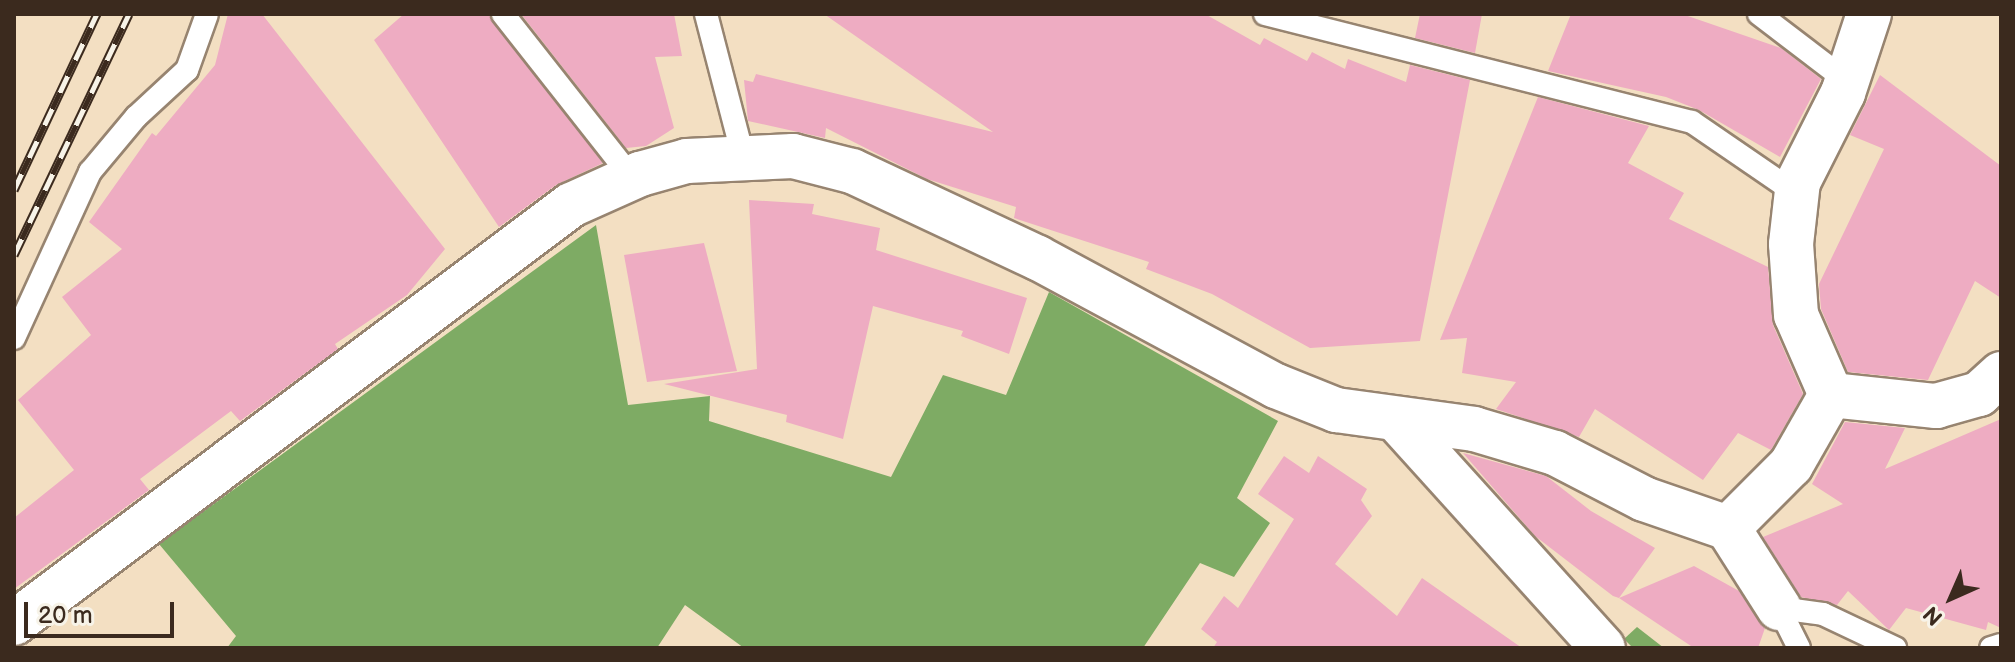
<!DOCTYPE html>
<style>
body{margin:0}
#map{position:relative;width:2015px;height:662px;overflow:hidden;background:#f3dfc2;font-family:"Balsamiq Sans",sans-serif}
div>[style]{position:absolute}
.forest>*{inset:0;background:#7eab64}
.building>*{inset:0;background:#eeacc2}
.roads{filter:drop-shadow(2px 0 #978470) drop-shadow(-2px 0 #978470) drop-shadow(0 2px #978470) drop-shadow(0 -2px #978470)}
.service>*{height:22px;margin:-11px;padding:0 11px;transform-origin:11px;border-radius:11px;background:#fff}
.minor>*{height:44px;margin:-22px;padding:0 22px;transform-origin:22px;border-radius:22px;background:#fff}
.rail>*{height:9px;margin-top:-4.5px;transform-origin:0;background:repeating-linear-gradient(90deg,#f7f3e8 0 18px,#3b2a1e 0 36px);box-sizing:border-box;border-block:2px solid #3b2a1e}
span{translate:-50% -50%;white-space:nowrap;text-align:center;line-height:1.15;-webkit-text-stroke:6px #f7f3e8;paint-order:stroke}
.frame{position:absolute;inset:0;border:16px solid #3b2a1e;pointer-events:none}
.north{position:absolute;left:1911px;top:558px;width:80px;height:80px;-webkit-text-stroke:6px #f7f3e8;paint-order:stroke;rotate:225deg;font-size:22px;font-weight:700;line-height:32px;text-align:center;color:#3b2a1e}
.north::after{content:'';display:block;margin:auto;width:28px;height:36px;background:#3b2a1e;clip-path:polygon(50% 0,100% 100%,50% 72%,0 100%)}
.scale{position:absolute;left:24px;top:602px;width:150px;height:36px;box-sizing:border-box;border:4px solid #3b2a1e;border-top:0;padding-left:10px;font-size:24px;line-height:28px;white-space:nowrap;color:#3b2a1e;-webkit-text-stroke:6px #f7f3e8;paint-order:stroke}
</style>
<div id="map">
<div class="forest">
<i style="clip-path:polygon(596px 225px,628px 405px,710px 396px,709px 421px,891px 477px,943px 375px,1006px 395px,1049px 292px,1278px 421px,1237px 498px,1270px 523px,1234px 577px,1200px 563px,1143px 648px,744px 648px,685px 605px,657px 648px,227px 648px,236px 636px,159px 544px)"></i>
<i style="clip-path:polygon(1637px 627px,1664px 648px,1633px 648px,1624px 639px)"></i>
</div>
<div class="building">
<i style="clip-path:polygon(228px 14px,262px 14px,445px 249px,407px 295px,335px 344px,338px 349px,240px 421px,231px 411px,140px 479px,149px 490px,14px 589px,14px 518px,74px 470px,18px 400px,91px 335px,62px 297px,122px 249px,89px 222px,152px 133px,156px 136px,215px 65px)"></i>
<i style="clip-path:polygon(404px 14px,489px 14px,603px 163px,556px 185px,499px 227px,374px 40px)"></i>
<i style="clip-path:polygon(521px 14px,674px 14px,682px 56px,655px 57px,674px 128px,646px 146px,626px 148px)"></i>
<i style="clip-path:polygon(824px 14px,1205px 14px,1260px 45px,1264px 38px,1307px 61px,1312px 52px,1345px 69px,1348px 59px,1406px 82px,1410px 65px,1470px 80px,1420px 341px,1310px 348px,1212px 294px,1146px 269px,1149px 262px,1014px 218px,1016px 207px,927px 179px,826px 128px,825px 138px,748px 121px,744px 80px,753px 82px,756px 74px,993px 132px)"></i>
<i style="clip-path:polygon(1420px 14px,1482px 14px,1475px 53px,1415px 38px)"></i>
<i style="clip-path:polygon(1571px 14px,1682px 14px,1781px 48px,1821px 79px,1780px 157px,1699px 110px,1666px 97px,1548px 71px)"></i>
<i style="clip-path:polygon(1880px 75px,2001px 166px,2001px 298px,1975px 281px,1928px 380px,1848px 372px,1821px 309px,1819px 284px,1884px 149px,1850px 135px)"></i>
<i style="clip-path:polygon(1538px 97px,1649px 126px,1628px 163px,1684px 193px,1669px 219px,1768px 267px,1773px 325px,1803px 394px,1771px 450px,1738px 433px,1703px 480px,1595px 409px,1579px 437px,1496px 409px,1516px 382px,1462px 373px,1467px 338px,1440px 340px)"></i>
<i style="clip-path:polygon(749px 200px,814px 204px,812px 214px,880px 228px,876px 250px,1027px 298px,1009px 354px,961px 336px,963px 331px,873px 306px,843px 439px,786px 422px,787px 415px,664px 384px,757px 369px)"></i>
<i style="clip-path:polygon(704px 243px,737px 371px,647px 382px,624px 255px)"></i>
<i style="clip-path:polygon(2001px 419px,2001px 628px,1988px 622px,1986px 630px,1906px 608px,1889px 630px,1848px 591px,1837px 605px,1801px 597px,1763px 537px,1843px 504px,1812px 484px,1845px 422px,1905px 428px,1885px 469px)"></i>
<i style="clip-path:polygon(1463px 453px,1546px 476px,1591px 511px,1655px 548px,1619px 598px,1613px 596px,1535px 536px)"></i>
<i style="clip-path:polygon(1284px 456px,1309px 473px,1318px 456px,1367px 489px,1361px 500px,1372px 516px,1335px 564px,1397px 616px,1422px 578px,1522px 648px,1213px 648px,1217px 642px,1201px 629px,1224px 596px,1238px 608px,1294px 519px,1258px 494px)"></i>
<i style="clip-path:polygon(1694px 566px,1739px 591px,1765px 628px,1758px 648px,1694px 648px,1619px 598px)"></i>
</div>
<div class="roads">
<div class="service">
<i style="left:503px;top:14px;width:209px;rotate:51.8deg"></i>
<i style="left:706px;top:14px;width:147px;rotate:75.4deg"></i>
<i style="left:1265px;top:14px;width:440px;rotate:14.2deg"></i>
<i style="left:1692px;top:122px;width:127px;rotate:34.4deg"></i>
<i style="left:1759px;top:14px;width:111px;rotate:37.3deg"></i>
<i style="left:14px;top:338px;width:183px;rotate:-65.4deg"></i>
<i style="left:90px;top:172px;width:72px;rotate:-50.1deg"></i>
<i style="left:136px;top:117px;width:69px;rotate:-42.7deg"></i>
<i style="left:187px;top:70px;width:59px;rotate:-70.3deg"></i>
<i style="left:1779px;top:608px;width:44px;rotate:7.8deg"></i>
<i style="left:1823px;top:614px;width:80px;rotate:25.3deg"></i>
<i style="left:1779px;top:608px;width:45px;rotate:63.4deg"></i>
<i style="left:1991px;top:648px;width:10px;rotate:-17deg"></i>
</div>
<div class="minor">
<i style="left:1831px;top:395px;width:87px;rotate:-113.6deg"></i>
<i style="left:1796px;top:315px;width:71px;rotate:-94deg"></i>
<i style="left:1791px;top:244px;width:62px;rotate:-83.6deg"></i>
<i style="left:1798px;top:182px;width:100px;rotate:-63.2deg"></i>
<i style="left:1843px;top:93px;width:83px;rotate:-71.8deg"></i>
<i style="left:1831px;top:395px;width:106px;rotate:6deg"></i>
<i style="left:1936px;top:406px;width:45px;rotate:-15.6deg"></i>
<i style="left:1979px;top:394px;width:30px;rotate:-42deg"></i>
<i style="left:1397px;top:420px;width:307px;rotate:47.9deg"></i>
<i style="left:1728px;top:528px;width:95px;rotate:57.5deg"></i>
<i style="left:14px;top:623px;width:696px;rotate:-36.89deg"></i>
<i style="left:571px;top:205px;width:76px;rotate:-24.2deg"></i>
<i style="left:640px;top:174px;width:49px;rotate:-15.5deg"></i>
<i style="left:687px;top:161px;width:106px;rotate:-2.7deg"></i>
<i style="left:793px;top:156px;width:61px;rotate:14.3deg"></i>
<i style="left:852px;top:171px;width:205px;rotate:25.1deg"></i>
<i style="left:1038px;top:258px;width:270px;rotate:28.3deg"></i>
<i style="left:1276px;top:386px;width:65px;rotate:21.8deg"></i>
<i style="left:1336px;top:410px;width:139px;rotate:7.8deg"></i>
<i style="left:1474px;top:429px;width:84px;rotate:16.5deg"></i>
<i style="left:1555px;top:453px;width:100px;rotate:27.3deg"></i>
<i style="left:1644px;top:499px;width:89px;rotate:19deg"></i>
<i style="left:1728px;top:528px;width:89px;rotate:-45deg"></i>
<i style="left:1791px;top:465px;width:81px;rotate:-60.3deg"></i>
</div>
</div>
<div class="rail">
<i style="left:14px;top:190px;width:195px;rotate:-64.8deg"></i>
<i style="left:14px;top:255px;width:267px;rotate:-64.5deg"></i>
</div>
<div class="frame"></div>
<div class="north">N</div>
<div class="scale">20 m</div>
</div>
